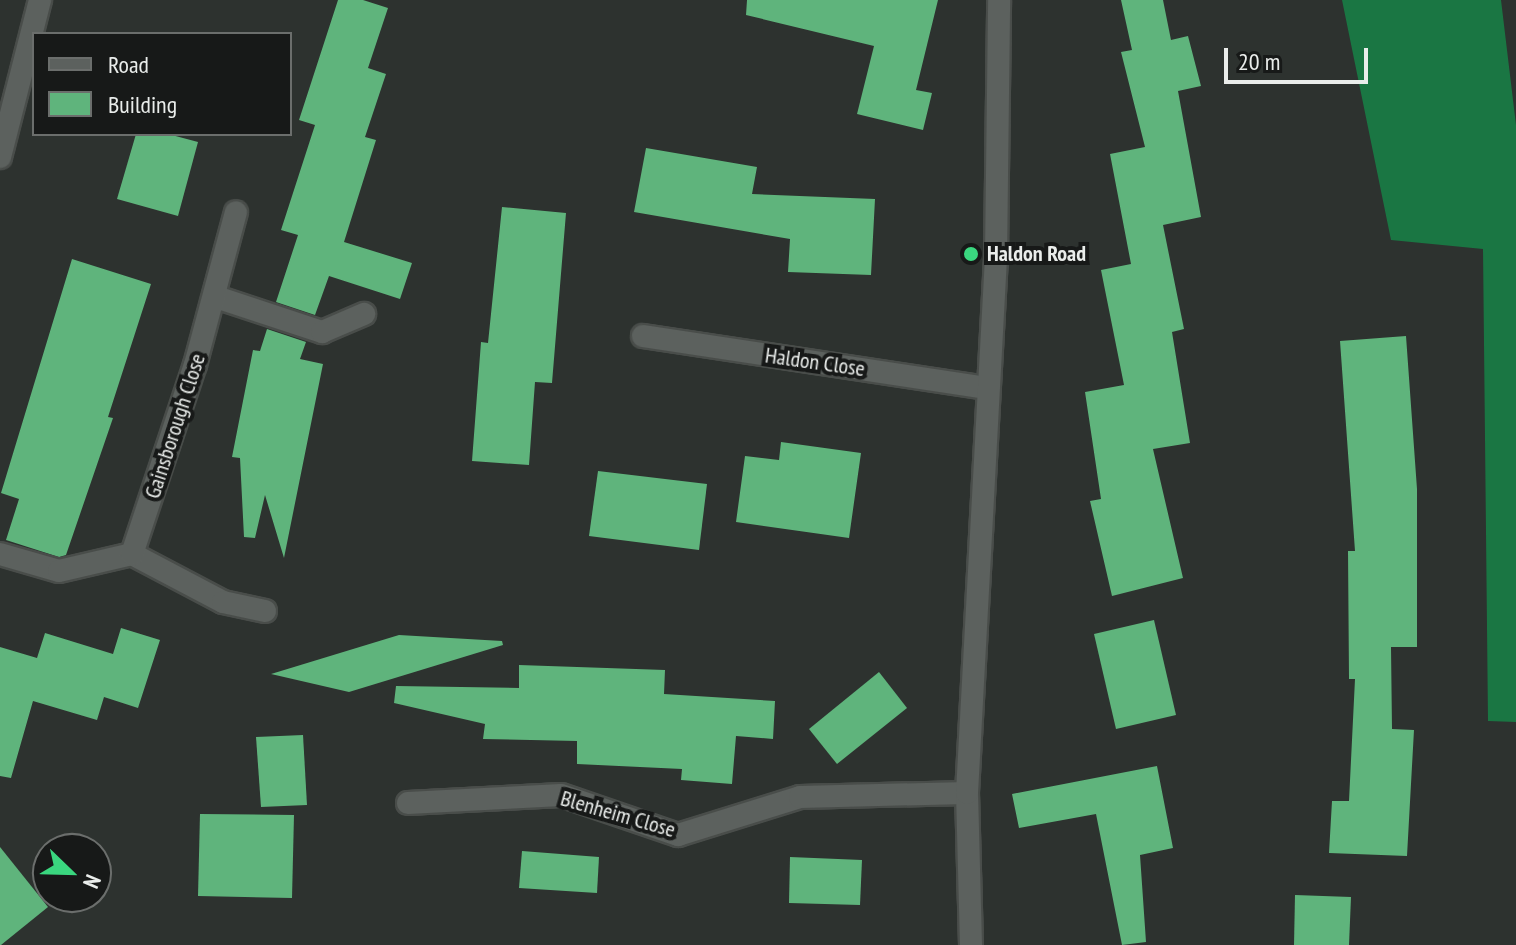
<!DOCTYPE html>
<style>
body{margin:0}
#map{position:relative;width:1516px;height:945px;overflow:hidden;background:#2d322f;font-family:"PT Sans Narrow",sans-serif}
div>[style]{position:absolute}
.forest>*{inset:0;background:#1a7643}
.building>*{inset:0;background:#5fb47c}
.roads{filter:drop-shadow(2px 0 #494d4a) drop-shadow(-2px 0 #494d4a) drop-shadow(0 2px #494d4a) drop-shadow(0 -2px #494d4a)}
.minor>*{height:22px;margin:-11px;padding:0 11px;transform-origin:11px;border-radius:11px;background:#5c615e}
.dots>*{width:22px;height:22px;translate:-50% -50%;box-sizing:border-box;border:4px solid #171918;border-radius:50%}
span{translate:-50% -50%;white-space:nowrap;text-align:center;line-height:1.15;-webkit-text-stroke:8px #171918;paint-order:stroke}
.poi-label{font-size:22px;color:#eaedeb;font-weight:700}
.left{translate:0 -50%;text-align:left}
.street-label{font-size:22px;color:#eaedeb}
.legend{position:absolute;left:32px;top:32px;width:260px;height:104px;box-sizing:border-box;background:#171918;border:2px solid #6b6e6c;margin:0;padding:10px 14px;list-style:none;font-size:24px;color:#eaedeb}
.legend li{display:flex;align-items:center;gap:16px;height:40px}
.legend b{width:40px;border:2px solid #6b6e6c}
.north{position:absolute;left:32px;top:833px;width:80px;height:80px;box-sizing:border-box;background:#171918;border:2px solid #6b6e6c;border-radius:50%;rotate:113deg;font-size:22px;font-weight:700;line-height:32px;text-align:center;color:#eaedeb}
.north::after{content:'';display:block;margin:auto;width:28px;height:36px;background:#3ad77f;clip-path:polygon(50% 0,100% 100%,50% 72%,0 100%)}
.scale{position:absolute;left:1224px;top:48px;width:144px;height:36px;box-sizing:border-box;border:4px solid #eaedeb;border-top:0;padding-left:10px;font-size:24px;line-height:28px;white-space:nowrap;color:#eaedeb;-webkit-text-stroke:6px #171918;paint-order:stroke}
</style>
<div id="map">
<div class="forest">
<i style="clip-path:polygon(1342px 0,1501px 0,1516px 125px,1516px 722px,1488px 721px,1483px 249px,1391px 240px)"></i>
</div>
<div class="building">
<i style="clip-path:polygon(338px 0,363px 0,388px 8px,368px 68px,386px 74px,365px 137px,376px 140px,344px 242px,412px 263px,400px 299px,329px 276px,315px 315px,276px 302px,298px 235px,281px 230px,315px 125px,299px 120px)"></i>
<i style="clip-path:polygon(747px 0,938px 0,916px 90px,932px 93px,923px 130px,857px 114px,874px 46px,746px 15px)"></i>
<i style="clip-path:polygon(1121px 0,1163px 0,1171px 40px,1188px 36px,1201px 86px,1178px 91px,1201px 217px,1163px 225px,1184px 329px,1172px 332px,1190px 443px,1153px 449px,1183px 578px,1112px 596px,1090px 501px,1101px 499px,1085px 392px,1124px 385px,1101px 270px,1131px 264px,1110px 154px,1145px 147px,1121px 52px,1132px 50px)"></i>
<i style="clip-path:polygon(136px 134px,168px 134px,198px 142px,178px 216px,117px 199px)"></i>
<i style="clip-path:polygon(646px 148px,757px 167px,752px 194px,875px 199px,871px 275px,788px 272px,790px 239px,634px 212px)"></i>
<i style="clip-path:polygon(502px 207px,566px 213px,552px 383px,535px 382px,529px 465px,472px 461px,481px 342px,488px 343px)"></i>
<i style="clip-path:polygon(72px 259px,151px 284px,108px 417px,113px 418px,66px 555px,59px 557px,6px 540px,19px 499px,1px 493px)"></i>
<i style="clip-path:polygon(267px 329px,306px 342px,300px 359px,323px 364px,284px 558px,265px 495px,255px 538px,244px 537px,240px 458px,232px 457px,253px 350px,260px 351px)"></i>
<i style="clip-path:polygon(1406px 336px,1417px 489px,1417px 647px,1391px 647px,1392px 729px,1414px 730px,1407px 856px,1329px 853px,1332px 801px,1349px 801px,1355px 679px,1349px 679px,1348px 551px,1355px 551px,1340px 341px)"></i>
<i style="clip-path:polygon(781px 442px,861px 453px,849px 538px,736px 522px,745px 456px,779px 460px)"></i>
<i style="clip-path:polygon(598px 471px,707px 484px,699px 550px,589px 536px)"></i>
<i style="clip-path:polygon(1154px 620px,1176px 715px,1116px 729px,1094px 634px)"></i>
<i style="clip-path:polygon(121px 628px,160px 640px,138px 708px,104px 697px,97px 720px,33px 701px,11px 778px,0 776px,0 647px,37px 658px,45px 633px,113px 654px)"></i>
<i style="clip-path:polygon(399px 635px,502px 641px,503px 645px,349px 692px,271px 674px)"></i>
<i style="clip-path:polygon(519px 665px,665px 670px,664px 694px,775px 701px,773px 739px,736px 736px,732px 784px,681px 780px,682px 769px,577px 764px,577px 741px,483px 739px,485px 724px,394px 703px,396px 686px,519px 688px)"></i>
<i style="clip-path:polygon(879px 672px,907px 708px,837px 764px,809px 729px)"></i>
<i style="clip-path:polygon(303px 735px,307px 805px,261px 807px,256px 737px)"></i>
<i style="clip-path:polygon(1157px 766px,1173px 848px,1140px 855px,1146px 942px,1122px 945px,1096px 814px,1019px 828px,1012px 794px)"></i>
<i style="clip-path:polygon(200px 814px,294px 815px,292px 898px,198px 896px)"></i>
<i style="clip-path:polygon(0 847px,48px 907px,1px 945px,0 945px)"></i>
<i style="clip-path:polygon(522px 851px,599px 857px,597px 893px,519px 888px)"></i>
<i style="clip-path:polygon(790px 857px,862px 860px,860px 905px,789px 903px)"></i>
<i style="clip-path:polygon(1295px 895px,1351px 897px,1349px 945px,1294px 945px)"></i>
</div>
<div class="roads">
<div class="minor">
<i style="left:0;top:157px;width:162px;rotate:-75.7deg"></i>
<i style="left:216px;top:297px;width:112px;rotate:18.3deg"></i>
<i style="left:322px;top:332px;width:46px;rotate:-23.2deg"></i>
<i style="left:643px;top:336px;width:349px;rotate:8.6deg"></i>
<i style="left:0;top:554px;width:61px;rotate:16.1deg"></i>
<i style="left:59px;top:571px;width:75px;rotate:-13.1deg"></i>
<i style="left:132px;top:554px;width:103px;rotate:27.8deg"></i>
<i style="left:223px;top:602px;width:43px;rotate:12.1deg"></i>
<i style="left:132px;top:554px;width:199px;rotate:-71.6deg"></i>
<i style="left:195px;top:365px;width:158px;rotate:-75deg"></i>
<i style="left:408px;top:803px;width:153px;rotate:-3deg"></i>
<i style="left:561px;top:795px;width:124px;rotate:18.9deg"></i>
<i style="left:678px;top:835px;width:128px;rotate:-17.3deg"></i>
<i style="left:800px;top:797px;width:167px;rotate:-1.4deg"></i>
<i style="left:971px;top:945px;width:152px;rotate:-91.5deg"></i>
<i style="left:967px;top:793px;width:537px;rotate:-86.9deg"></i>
<i style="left:996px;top:257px;width:257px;rotate:-89.3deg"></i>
</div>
</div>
<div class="dots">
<i style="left:971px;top:254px;background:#3ad77f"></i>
</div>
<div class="poi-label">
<span class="left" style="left:987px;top:254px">Haldon Road</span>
</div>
<div class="street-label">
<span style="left:815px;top:362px;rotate:8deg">Haldon Close</span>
<span style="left:175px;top:426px;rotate:-72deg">Gainsborough Close</span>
<span style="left:618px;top:814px;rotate:16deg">Blenheim Close</span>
</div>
<ul class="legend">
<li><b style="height:10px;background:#5c615e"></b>Road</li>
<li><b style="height:22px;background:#5fb47c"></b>Building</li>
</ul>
<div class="north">N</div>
<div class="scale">20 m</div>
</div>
